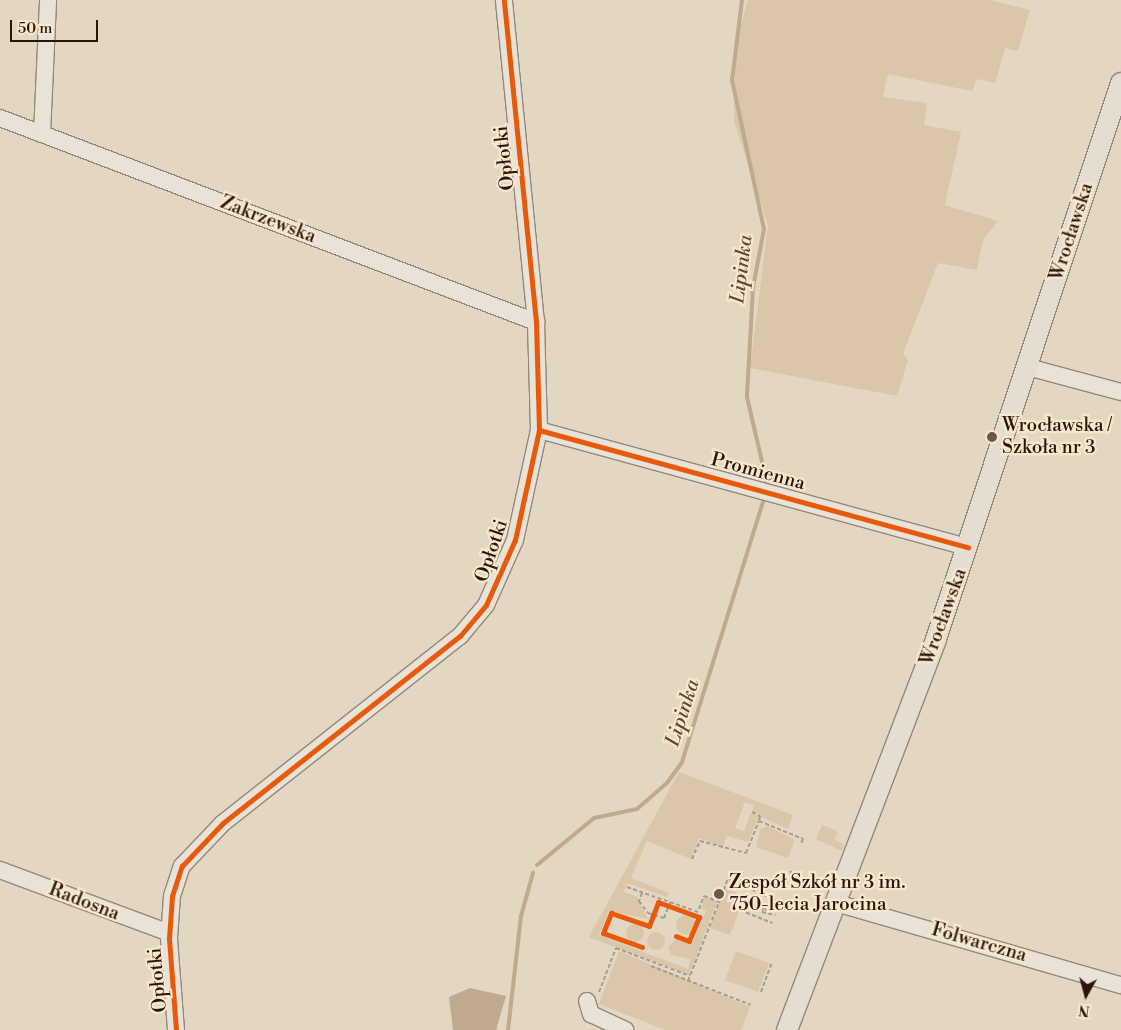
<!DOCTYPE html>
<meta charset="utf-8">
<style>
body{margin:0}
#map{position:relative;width:1121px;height:1030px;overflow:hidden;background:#e4d7c1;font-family:"Libre Bodoni",serif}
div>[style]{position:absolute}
.green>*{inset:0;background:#dac6a9}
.round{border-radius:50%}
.water>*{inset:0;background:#bfaa8f}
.stream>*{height:4px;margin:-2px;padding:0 2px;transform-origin:2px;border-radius:2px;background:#bfaa8f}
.path>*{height:2px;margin-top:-1px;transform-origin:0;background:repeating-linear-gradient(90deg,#a49d94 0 4px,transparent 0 6.5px)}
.roads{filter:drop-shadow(1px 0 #93887b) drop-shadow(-1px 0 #93887b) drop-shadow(0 1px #93887b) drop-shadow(0 -1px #93887b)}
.minor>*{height:16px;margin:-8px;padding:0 8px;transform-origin:8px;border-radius:8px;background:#e8e2d7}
.major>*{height:20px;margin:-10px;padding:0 10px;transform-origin:10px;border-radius:10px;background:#e4ddd0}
.cycleway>*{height:5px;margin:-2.5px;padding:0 2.5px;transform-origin:2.5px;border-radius:2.5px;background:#e8590c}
.dots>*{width:14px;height:14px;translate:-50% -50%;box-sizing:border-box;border:2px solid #f7e8cd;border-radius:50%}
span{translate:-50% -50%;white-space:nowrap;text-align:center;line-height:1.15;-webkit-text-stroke:4.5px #f7e8cd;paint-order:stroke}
.street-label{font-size:19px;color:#2c140a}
.poi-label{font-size:19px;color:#2c140a}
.left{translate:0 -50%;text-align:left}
.water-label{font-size:20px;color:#604836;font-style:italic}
.north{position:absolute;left:1061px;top:970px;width:50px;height:50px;-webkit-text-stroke:4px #f7e8cd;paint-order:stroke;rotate:187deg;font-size:14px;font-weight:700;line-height:20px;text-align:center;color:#2c140a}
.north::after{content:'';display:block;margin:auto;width:18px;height:22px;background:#2c140a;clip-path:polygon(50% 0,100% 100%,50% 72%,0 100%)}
.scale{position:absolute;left:10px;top:20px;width:88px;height:22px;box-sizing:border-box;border:2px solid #2c140a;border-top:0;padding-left:6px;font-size:15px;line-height:18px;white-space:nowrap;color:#2c140a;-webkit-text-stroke:4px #f7e8cd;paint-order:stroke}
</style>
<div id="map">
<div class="green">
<i style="clip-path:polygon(748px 0,990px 0,1030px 10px,1018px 51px,1005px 48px,995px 83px,977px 79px,972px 91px,888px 74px,883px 97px,927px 103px,924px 125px,961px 132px,945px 205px,998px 221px,983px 240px,977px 270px,938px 263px,903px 354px,908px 360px,897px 396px,750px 368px,768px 225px,734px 121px,735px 46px)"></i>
<i style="clip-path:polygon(679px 772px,793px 815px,788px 829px,760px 817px,761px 815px,752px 811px,754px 805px,745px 802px,735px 828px,744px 831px,751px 813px,759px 816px,748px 842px,727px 836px,722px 848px,699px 838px,691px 859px,647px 841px,631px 878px,669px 893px,667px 897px,627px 883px,624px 892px,637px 897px,648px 919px,609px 911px,599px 935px,688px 969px,690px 959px,671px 955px,668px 947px,676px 939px,693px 941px,706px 911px,701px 909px,705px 897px,717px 902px,689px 975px,589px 937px)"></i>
<i style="clip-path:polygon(822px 825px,838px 831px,834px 840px,844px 844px,842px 851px,816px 839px)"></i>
<i style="clip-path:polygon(768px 826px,795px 840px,788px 858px,756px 847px,760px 829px)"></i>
<i style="clip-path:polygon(725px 888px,745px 896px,730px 935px,710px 928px)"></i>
<i class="round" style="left:676px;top:915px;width:20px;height:20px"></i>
<i class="round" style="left:626px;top:924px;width:18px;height:18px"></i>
<i class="round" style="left:647px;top:932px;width:18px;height:18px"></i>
<i style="clip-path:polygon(619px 951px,750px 1007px,741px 1030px,666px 1030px,599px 1004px)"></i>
<i style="clip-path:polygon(736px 951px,769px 963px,758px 992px,725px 980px)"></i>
</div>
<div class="water">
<i style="clip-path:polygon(470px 988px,506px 996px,496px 1030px,453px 1030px,449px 997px)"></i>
</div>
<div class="stream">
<i style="left:742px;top:0;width:81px;rotate:97.1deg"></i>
<i style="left:732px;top:80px;width:152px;rotate:77.9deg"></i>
<i style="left:764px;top:229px;width:60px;rotate:100.6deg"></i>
<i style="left:753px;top:288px;width:109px;rotate:93.2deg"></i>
<i style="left:747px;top:397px;width:88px;rotate:76.9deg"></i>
<i style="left:537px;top:865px;width:74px;rotate:-39.5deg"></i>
<i style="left:594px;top:818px;width:44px;rotate:-11.8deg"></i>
<i style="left:637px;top:809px;width:40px;rotate:-41deg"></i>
<i style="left:667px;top:783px;width:26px;rotate:-54deg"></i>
<i style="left:682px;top:762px;width:279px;rotate:-72.7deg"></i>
<i style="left:508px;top:1030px;width:115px;rotate:-83.5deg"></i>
<i style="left:521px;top:916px;width:45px;rotate:-74.4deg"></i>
</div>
<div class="path">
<i style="left:752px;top:812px;width:9px;rotate:27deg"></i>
<i style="left:760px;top:816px;width:5px;rotate:101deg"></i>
<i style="left:692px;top:859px;width:20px;rotate:-66deg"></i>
<i style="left:700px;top:841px;width:48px;rotate:14.6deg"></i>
<i style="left:746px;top:853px;width:35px;rotate:-68deg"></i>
<i style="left:759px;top:821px;width:48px;rotate:22.2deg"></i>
<i style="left:803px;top:839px;width:5px;rotate:112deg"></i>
<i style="left:790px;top:871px;width:14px;rotate:51deg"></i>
<i style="left:627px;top:887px;width:78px;rotate:19.4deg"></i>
<i style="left:642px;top:893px;width:9px;rotate:111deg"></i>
<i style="left:639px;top:901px;width:15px;rotate:53deg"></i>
<i style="left:648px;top:913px;width:17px;rotate:17deg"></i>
<i style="left:664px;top:918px;width:17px;rotate:-69deg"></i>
<i style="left:699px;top:909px;width:14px;rotate:-69deg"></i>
<i style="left:704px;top:896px;width:16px;rotate:22deg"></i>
<i style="left:719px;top:902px;width:26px;rotate:-69deg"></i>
<i style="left:728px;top:878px;width:58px;rotate:25.7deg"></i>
<i style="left:780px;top:903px;width:16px;rotate:-11deg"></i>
<i style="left:740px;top:910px;width:35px;rotate:22deg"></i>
<i style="left:767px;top:911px;width:5px;rotate:-127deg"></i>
<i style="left:764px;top:907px;width:5px;rotate:112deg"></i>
<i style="left:762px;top:912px;width:14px;rotate:12deg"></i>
<i style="left:651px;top:966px;width:107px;rotate:21.3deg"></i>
<i style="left:688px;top:981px;width:85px;rotate:-68.6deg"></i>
<i style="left:599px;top:992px;width:47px;rotate:-68.9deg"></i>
<i style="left:616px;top:948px;width:79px;rotate:20.7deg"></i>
<i style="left:761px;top:992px;width:32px;rotate:-70deg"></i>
</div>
<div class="roads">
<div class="minor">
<i style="left:0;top:118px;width:574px;rotate:20.84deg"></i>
<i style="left:42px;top:134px;width:134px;rotate:-87.4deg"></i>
<i style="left:1028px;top:367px;width:96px;rotate:15deg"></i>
<i style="left:539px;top:430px;width:445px;rotate:15.3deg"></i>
<i style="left:0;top:870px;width:180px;rotate:20.4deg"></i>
<i style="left:836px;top:903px;width:297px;rotate:16.1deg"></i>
<i style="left:587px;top:1001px;width:14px;rotate:73deg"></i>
<i style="left:591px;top:1014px;width:38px;rotate:25deg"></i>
<i style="left:176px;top:1030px;width:92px;rotate:-94.4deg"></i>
<i style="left:169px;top:938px;width:42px;rotate:-85.9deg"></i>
<i style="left:172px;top:896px;width:32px;rotate:-72deg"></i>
<i style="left:182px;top:866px;width:59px;rotate:-46.4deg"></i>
<i style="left:223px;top:823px;width:302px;rotate:-38.3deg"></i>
<i style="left:460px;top:636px;width:40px;rotate:-50deg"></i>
<i style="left:486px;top:605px;width:71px;rotate:-66deg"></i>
<i style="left:515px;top:540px;width:113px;rotate:-77.7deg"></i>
<i style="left:539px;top:430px;width:108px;rotate:-91.6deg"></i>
<i style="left:536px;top:322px;width:324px;rotate:-95.7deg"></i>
</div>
<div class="major">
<i style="left:787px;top:1030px;width:418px;rotate:-69.1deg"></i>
<i style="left:936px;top:639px;width:586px;rotate:-71.6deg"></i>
</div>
</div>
<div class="cycleway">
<i style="left:539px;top:430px;width:445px;rotate:15.3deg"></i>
<i style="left:642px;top:947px;width:41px;rotate:-160.3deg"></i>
<i style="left:603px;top:933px;width:22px;rotate:-68deg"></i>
<i style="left:611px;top:913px;width:40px;rotate:18.9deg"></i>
<i style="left:649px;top:926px;width:26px;rotate:-69deg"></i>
<i style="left:658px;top:902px;width:44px;rotate:20.1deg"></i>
<i style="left:699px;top:917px;width:26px;rotate:113deg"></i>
<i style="left:689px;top:941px;width:14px;rotate:-159deg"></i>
<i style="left:176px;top:1030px;width:92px;rotate:-94.4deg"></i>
<i style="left:169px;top:938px;width:42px;rotate:-85.9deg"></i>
<i style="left:172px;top:896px;width:32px;rotate:-72deg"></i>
<i style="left:182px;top:866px;width:59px;rotate:-46.4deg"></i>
<i style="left:223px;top:823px;width:302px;rotate:-38.3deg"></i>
<i style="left:460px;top:636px;width:40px;rotate:-50deg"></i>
<i style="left:486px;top:605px;width:71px;rotate:-66deg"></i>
<i style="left:515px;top:540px;width:113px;rotate:-77.7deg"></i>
<i style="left:539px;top:430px;width:108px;rotate:-91.6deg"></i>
<i style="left:536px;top:322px;width:324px;rotate:-95.7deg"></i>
</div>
<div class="dots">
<i style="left:992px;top:437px;background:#6c584a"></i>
<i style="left:719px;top:894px;background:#6c584a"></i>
</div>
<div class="street-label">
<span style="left:505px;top:158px;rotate:-96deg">Opłotki</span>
<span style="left:268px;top:220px;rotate:21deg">Zakrzewska</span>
<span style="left:1072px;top:232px;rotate:-72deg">Wrocławska</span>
<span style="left:758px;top:472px;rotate:15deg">Promienna</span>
<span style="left:492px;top:551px;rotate:-71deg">Opłotki</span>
<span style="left:944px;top:617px;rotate:-70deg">Wrocławska</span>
<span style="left:84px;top:902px;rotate:21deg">Radosna</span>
<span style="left:979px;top:943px;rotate:16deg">Folwarczna</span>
<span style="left:158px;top:980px;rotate:-95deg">Opłotki</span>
</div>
<div class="poi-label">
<span class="left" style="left:1002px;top:437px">Wrocławska /<br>Szkoła nr 3</span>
<span class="left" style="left:729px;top:894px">Zespół Szkół nr 3 im.<br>750-lecia Jarocina</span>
</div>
<div class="water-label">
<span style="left:742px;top:269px;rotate:-83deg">Lipinka</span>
<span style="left:683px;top:713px;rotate:-72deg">Lipinka</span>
</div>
<div class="north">N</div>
<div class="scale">50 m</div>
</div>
